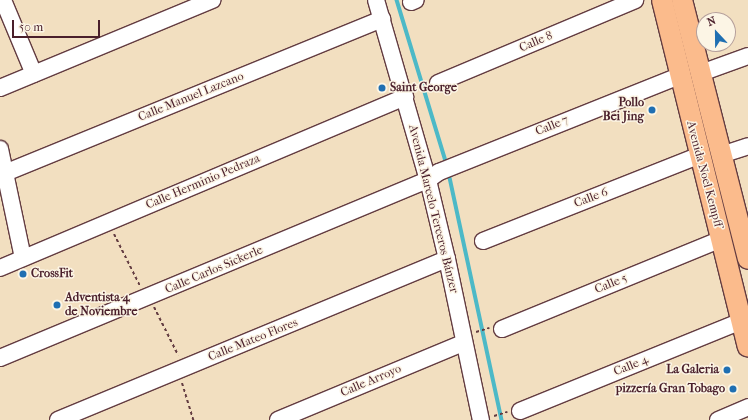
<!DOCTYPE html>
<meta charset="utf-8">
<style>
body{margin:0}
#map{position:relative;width:748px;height:420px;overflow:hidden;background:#f2dfc0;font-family:"IM FELL French Canon",serif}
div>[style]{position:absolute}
.stream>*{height:3.5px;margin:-1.75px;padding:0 1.75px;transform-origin:1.75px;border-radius:1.75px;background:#4cb9c7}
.path>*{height:2px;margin-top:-1px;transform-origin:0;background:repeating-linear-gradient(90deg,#633c41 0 3px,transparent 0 6px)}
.roads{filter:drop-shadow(1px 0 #633c41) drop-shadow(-1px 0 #633c41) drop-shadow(0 1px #633c41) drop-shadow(0 -1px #633c41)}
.minor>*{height:16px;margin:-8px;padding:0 8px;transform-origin:8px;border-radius:8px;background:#fff}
.major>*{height:20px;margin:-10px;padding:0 10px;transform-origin:10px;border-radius:10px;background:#fbbb8c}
.dots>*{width:11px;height:11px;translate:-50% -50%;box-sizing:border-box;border:2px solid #fcf5e5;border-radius:50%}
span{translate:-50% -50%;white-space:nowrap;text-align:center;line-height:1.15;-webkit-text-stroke:3px #fcf5e5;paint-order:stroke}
.street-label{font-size:12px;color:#4a1f2b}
.poi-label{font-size:12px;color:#4a1f2b;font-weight:700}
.left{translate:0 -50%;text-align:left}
.right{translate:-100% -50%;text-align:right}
.north{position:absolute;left:696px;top:12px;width:40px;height:40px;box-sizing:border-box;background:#fcf5e5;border:1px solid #b59f9b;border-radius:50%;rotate:338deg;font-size:11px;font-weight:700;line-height:16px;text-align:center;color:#4a1f2b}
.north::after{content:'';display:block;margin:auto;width:14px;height:18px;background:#1f6fb2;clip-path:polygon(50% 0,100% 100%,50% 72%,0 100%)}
.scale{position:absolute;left:12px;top:20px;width:88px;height:18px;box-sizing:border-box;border:2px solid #4a1f2b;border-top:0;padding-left:5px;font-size:12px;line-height:14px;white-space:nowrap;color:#4a1f2b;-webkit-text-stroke:3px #fcf5e5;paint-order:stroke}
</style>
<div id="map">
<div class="stream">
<i style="left:397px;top:0;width:172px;rotate:73.1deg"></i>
<i style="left:449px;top:173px;width:253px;rotate:77.9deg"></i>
</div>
<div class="path">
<i style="left:114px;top:234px;width:58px;rotate:63.4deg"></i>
<i style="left:154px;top:307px;width:54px;rotate:63.4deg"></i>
<i style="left:476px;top:332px;width:14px;rotate:-17deg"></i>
<i style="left:182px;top:383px;width:39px;rotate:73deg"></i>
<i style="left:494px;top:416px;width:14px;rotate:-17deg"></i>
</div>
<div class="roads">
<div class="minor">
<i style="left:3px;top:0;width:80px;rotate:67.3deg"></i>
<i style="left:376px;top:0;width:187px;rotate:73.9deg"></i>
<i style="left:428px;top:180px;width:81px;rotate:76.5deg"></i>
<i style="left:447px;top:259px;width:165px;rotate:78.1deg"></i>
<i style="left:411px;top:2px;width:5px;rotate:-22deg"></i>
<i style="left:701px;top:73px;width:50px;rotate:-19.9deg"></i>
<i style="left:438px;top:83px;width:214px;rotate:-22.8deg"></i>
<i style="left:0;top:88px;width:230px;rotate:-22.5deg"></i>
<i style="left:0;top:149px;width:111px;rotate:78.1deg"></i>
<i style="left:721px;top:155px;width:28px;rotate:-18deg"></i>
<i style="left:0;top:175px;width:413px;rotate:-22.2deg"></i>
<i style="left:483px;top:241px;width:231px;rotate:-21.6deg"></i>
<i style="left:0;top:268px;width:440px;rotate:-22.9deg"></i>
<i style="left:502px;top:329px;width:237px;rotate:-22.3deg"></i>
<i style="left:0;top:358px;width:464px;rotate:-22.6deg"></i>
<i style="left:428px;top:180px;width:14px;rotate:-36deg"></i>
<i style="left:439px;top:172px;width:258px;rotate:-21.8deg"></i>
<i style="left:520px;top:411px;width:240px;rotate:-22.1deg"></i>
<i style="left:58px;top:420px;width:421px;rotate:-22.5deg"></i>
<i style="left:278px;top:420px;width:200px;rotate:-22.6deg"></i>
<i style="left:718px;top:420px;width:33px;rotate:-23deg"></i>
</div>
<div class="major">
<i style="left:662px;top:0;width:357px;rotate:76.1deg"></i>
<i style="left:682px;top:0;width:267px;rotate:75.7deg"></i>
</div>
</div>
<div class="dots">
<i style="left:382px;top:88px;background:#1f6fb2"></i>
<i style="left:652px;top:110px;background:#1f6fb2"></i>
<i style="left:23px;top:274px;background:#1f6fb2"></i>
<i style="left:57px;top:305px;background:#1f6fb2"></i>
<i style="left:727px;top:370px;background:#1f6fb2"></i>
<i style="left:733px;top:389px;background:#1f6fb2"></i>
</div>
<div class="street-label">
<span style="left:536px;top:42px;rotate:-23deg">Calle 8</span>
<span style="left:191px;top:97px;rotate:-22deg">Calle Manuel Lazcano</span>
<span style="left:552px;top:126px;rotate:-22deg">Calle 7</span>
<span style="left:704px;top:174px;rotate:75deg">Avenida Noel Kempff</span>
<span style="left:203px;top:182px;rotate:-23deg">Calle Herminio Pedraza</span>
<span style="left:591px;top:198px;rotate:-21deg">Calle 6</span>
<span style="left:433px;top:209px;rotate:76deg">Avenida Marcelo Terceros Bánzer</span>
<span style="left:214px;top:270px;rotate:-23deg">Calle Carlos Sickerle</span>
<span style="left:611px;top:284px;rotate:-22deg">Calle 5</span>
<span style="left:253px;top:340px;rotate:-22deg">Calle Mateo Flores</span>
<span style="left:631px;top:366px;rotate:-22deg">Calle 4</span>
<span style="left:371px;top:381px;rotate:-23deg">Calle Arroyo</span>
</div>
<div class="poi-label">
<span class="left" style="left:390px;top:88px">Saint George</span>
<span class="right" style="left:644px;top:110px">Pollo<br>Bei Jing</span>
<span class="left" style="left:31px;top:274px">CrossFit</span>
<span class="left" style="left:65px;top:305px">Adventista 4<br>de Noviembre</span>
<span class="right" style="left:719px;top:370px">La Galeria</span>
<span class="right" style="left:725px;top:389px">pizzería Gran Tobago</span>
</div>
<div class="north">N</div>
<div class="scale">50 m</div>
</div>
